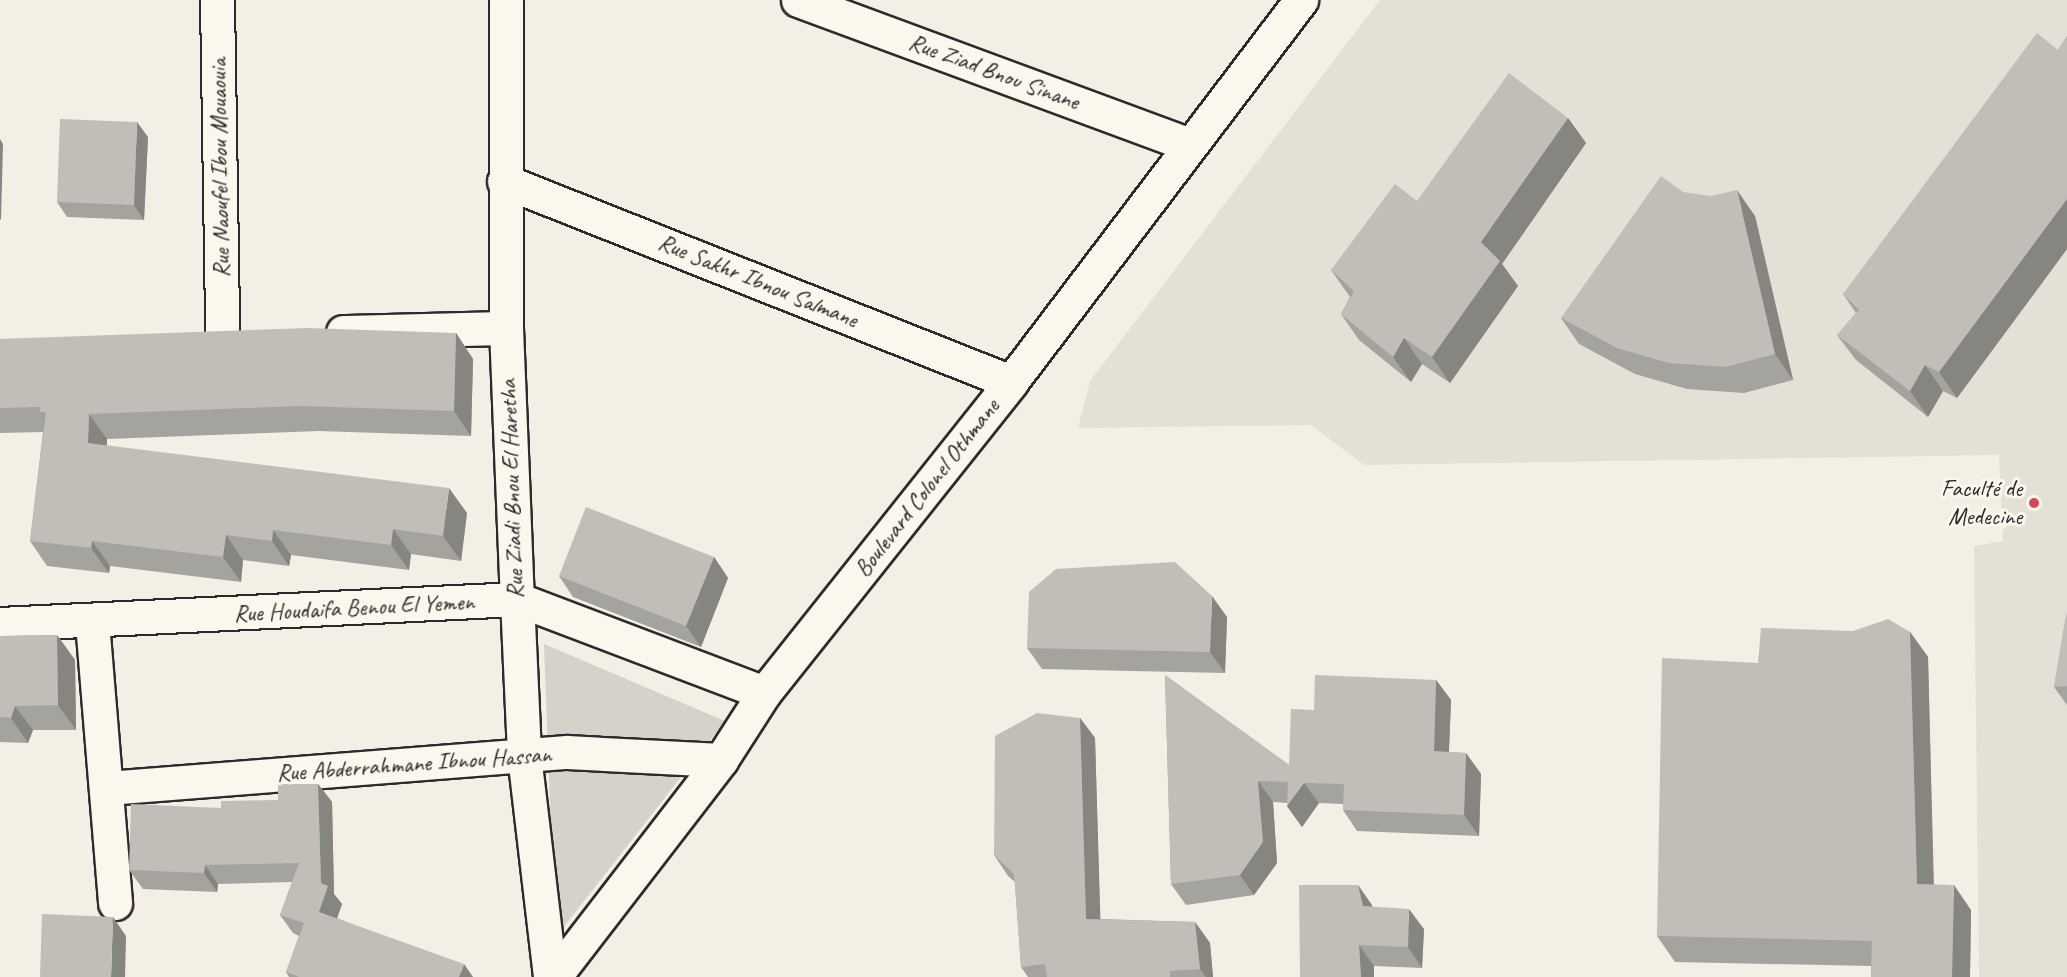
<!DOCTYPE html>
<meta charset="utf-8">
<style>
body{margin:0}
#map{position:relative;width:2067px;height:977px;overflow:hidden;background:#f3efe4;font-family:Caveat,sans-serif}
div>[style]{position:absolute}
.built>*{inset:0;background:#e4e0d6}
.green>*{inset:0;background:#d5d2c9}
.roads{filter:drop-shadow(2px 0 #2b2b2b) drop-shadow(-2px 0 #2b2b2b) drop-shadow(0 2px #2b2b2b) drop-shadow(0 -2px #2b2b2b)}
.minor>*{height:33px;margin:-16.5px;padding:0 16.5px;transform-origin:16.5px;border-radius:16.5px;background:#fbf7ec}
.primary>*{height:33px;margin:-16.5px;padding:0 16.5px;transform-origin:16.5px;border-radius:16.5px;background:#fbf7ec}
.wall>*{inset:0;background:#a5a39d}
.shaded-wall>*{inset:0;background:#86857f}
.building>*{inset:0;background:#c0beb6}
.dots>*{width:16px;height:16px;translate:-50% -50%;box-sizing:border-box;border:3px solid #fbf7ec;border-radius:50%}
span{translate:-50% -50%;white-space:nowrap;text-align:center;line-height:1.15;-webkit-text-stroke:6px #fbf7ec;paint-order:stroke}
.street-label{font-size:24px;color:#2b2b2b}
.poi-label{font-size:24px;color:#2b2b2b}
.right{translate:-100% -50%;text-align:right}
</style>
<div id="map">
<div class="built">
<i style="clip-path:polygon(1380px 0,2067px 0,2067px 977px,1979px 977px,1974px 546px,2003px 541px,1999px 455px,1364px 465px,1311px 425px,1078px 428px,1090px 381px)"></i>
</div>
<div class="green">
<i style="clip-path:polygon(544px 644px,725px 721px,555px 938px)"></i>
</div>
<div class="roads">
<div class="minor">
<i style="left:217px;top:0;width:336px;rotate:89.1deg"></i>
<i style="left:506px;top:0;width:328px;rotate:90deg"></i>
<i style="left:506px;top:328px;width:271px;rotate:87.7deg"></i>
<i style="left:517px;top:599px;width:156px;rotate:87.4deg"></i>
<i style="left:524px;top:755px;width:224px;rotate:83.3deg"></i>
<i style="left:798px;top:0;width:418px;rotate:20.3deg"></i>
<i style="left:504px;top:181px;width:545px;rotate:21.63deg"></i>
<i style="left:343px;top:332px;width:163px;rotate:-1.4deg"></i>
<i style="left:92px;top:622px;width:282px;rotate:85.3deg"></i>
<i style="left:0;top:624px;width:518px;rotate:-2.77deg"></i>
<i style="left:517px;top:599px;width:264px;rotate:20.8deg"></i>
<i style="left:107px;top:788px;width:461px;rotate:-4.5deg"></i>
<i style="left:567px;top:752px;width:154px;rotate:3deg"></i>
</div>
<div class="primary">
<i style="left:554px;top:977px;width:274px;rotate:-52.4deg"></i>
<i style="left:721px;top:760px;width:80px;rotate:-57.3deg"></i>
<i style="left:764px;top:693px;width:397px;rotate:-51.5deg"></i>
<i style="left:1011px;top:382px;width:480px;rotate:-52.8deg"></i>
</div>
</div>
<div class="wall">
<i style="clip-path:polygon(2067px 36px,2067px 249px,1957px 398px,1943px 391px,1928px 417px,1856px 360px,1837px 335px,1856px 313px,1843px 294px,2058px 50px)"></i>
<i style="clip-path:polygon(1568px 118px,1586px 143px,1502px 264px,1518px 286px,1450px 383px,1422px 364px,1411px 382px,1359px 340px,1341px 314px,1350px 297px,1331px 270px,1417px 201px)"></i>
<i style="clip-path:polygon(148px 137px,144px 220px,67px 217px,57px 202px)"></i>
<i style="clip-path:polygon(1683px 192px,1755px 216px,1793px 380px,1744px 393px,1687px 389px,1635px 374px,1579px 344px,1561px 318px)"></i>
<i style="clip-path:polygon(456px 333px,473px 359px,471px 436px,319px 431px,107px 439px,107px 446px,467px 513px,461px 561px,411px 554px,409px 570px,291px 555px,289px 566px,243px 560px,241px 582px,110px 566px,109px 573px,47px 566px,30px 541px,43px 432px,0 433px,0 339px)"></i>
<i style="clip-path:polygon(714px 557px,728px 578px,701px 647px,573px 597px,559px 576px)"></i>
<i style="clip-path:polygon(2067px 613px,2067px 705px,2054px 687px)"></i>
<i style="clip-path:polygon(1227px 617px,1225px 673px,1042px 669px,1027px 648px)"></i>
<i style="clip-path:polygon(1853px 631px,1910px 632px,1928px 657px,1934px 884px,1971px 910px,1970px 977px,1871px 977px,1871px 966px,1675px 962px,1657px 936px,1758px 663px)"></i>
<i style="clip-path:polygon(57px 635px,75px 660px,76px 730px,33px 730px,28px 743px,0 742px,0 636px)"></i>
<i style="clip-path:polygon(1165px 675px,1289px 765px,1314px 710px,1436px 680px,1451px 700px,1449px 752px,1466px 753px,1481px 774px,1479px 836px,1357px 831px,1343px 810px,1343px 804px,1319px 803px,1302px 827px,1287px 806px,1288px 803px,1273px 802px,1277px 863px,1254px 895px,1186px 905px,1171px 884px)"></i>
<i style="clip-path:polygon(1080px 718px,1095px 738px,1100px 919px,1195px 922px,1210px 943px,1213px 977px,1028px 977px,1021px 967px,1015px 882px,1008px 876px,994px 855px)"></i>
<i style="clip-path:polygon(318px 784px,332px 802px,334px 894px,342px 904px,337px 918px,473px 977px,289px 977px,286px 972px,299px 936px,293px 933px,280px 915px,292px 882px,218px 884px,217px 892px,143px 889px,129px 870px,221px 808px,278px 800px)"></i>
<i style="clip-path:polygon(1358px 885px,1372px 907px,1424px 929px,1422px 968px,1374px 966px,1374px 977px,1300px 977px)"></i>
</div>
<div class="shaded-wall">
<i style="clip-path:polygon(1568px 118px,1586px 143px,1502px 264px,1518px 286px,1450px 383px,1432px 357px,1481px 242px)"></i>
<i style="clip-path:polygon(137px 122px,148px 137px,144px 220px,134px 205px)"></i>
<i style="clip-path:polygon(0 139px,3px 144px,1px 220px,0 219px)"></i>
<i style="clip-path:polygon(1737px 190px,1755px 216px,1793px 380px,1775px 354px)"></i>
<i style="clip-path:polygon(2067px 199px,2067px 249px,1957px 398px,1939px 372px)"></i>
<i style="clip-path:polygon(456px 333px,473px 359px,471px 436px,454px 411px)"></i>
<i style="clip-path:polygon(1404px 338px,1422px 364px,1411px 382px,1393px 357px)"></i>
<i style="clip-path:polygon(1925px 365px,1943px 391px,1928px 417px,1910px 391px)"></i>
<i style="clip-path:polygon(89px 414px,107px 439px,105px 468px,88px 443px)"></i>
<i style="clip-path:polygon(449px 488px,467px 513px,461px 561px,443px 536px)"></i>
<i style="clip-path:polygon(393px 529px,411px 554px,409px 570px,391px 545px)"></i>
<i style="clip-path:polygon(273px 530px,291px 555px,289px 566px,272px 541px)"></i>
<i style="clip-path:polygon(226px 535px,243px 560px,241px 582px,223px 557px)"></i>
<i style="clip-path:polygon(92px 541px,110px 566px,109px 573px,91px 548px)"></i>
<i style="clip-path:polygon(714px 557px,728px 578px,701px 647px,686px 626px)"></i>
<i style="clip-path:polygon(1212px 596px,1227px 617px,1225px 673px,1210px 652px)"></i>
<i style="clip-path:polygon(1910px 632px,1928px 657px,1934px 909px,1917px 884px)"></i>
<i style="clip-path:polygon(57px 635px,75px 660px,76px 730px,58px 705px)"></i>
<i style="clip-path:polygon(1436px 680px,1451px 700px,1448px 772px,1434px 751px)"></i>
<i style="clip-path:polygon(15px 706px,33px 730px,28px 743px,11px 718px)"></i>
<i style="clip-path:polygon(1080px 718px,1095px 738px,1101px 939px,1086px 919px)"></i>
<i style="clip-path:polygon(1466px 753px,1481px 774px,1479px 836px,1464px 815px)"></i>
<i style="clip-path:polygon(1258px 781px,1273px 802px,1277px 863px,1254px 895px,1240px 875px)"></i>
<i style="clip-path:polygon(1304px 783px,1319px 803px,1302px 827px,1287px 806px)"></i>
<i style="clip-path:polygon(318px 784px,332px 802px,334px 894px,342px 904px,333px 930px,319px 912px,321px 883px)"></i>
<i style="clip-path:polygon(205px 865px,218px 884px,217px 892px,204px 873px)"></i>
<i style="clip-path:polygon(1358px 885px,1372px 905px,1378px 927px,1363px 906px)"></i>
<i style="clip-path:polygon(1954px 885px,1971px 910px,1970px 977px,1952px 977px)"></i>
<i style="clip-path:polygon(1409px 909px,1424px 929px,1422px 968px,1408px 947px)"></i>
<i style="clip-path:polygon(113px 917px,126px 936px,125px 977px,111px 977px)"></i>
<i style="clip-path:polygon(1195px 922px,1210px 943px,1213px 977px,1206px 977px,1200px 969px)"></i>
<i style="clip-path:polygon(1359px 945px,1374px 966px,1374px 977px,1361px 977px)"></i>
<i style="clip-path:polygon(464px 964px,473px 977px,459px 977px)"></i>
</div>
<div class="building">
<i style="clip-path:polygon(2037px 33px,2058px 50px,2067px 36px,2067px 199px,1939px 372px,1925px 365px,1910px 391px,1837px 335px,1859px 310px,1843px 294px)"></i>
<i style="clip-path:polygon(1509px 73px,1568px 118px,1481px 242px,1500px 261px,1432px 357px,1404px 338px,1393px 357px,1341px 314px,1354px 291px,1331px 270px,1395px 184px,1417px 201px)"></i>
<i style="clip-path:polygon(60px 119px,137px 122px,134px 205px,57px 202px)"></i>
<i style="clip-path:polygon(1661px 176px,1683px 192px,1711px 196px,1737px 190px,1775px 354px,1726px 367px,1669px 363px,1617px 348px,1561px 318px)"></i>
<i style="clip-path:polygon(307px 328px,456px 333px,454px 411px,301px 406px,89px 414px,88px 443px,449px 488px,443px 536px,393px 529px,391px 545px,273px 530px,272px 541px,226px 535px,223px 557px,92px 541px,91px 548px,30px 541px,46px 412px,40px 412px,40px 407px,0 408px,0 339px)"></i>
<i style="clip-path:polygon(586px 507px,714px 557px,686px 626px,559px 576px)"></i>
<i style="clip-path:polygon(1175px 562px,1212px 596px,1210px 652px,1027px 648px,1029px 592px,1056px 569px)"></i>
<i style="clip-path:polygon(2067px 613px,2067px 686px,2054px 687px,2065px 620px)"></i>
<i style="clip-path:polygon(1888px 619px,1910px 632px,1917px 884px,1954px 885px,1952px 977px,1871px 977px,1872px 941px,1657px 936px,1662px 658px,1758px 663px,1761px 628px,1853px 631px)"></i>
<i style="clip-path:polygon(57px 635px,58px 705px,15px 706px,11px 718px,0 717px,0 636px)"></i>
<i style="clip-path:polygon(1165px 675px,1289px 765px,1291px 709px,1314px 710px,1315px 675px,1436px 680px,1434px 751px,1466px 753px,1464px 815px,1343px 810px,1344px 784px,1304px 783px,1287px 806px,1288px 782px,1258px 781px,1263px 842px,1240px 875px,1171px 884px)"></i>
<i style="clip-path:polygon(1037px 713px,1080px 718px,1086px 919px,1195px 922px,1200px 969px,1170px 971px,1170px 977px,1047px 977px,1045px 964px,1021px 967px,1014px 874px,994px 855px,995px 736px)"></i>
<i style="clip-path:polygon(278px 784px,318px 784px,321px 883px,328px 886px,319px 912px,464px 964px,459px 977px,299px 977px,286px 972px,304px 923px,280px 915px,299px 863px,205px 865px,204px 873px,129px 870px,131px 804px,221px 808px,221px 801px,278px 800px)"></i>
<i style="clip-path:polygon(1299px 885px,1358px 885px,1363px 906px,1409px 909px,1408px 947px,1359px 945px,1361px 977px,1300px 977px)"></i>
<i style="clip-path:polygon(42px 914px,113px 917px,111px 977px,40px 977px)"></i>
</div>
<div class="dots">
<i style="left:2034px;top:503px;background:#d1495b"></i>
</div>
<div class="street-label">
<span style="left:994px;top:72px;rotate:20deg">Rue Ziad Bnou Sinane</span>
<span style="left:220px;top:168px;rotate:-91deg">Rue Naoufel Ibou Mouaouia</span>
<span style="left:758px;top:281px;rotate:22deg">Rue Sakhr Ibnou Salmane</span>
<span style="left:927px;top:488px;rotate:-52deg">Boulevard Colonel Othmane</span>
<span style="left:512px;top:489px;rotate:-92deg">Rue Ziadi Bnou El Haretha</span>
<span style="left:354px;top:608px;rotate:-3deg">Rue Houdaifa Benou El Yemen</span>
<span style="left:414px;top:764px;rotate:-4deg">Rue Abderrahmane Ibnou Hassan</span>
</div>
<div class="poi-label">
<span class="right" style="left:2022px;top:503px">Faculté de<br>Medecine</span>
</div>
</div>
